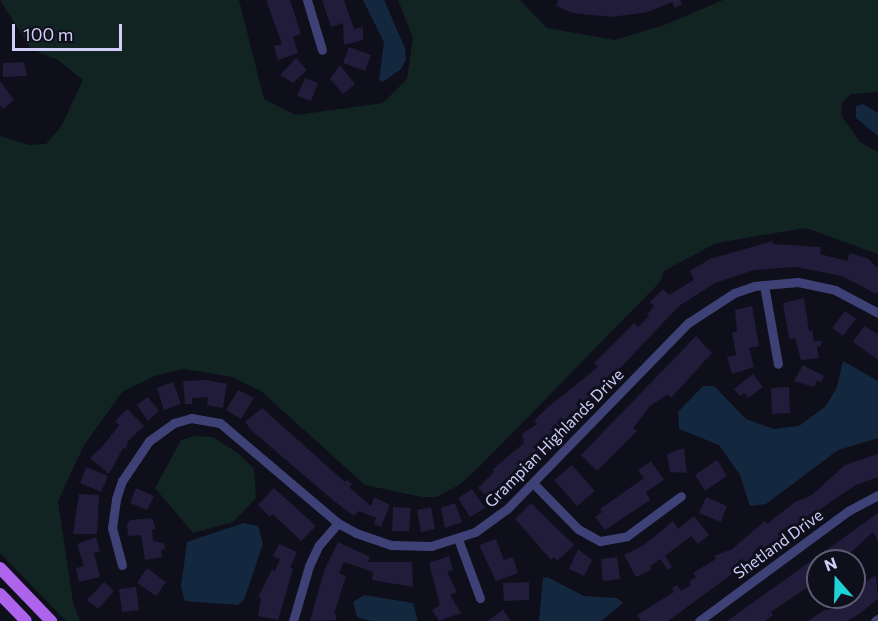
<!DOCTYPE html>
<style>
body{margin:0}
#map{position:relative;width:878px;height:621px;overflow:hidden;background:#0f0e1b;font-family:Commissioner,sans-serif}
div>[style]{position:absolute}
.green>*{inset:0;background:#112422}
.water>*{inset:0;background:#13283f}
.building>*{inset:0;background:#201c3a}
.minor>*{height:9px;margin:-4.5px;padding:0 4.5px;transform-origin:4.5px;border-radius:4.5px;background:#3e4175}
.major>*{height:12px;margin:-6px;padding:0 6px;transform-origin:6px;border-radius:6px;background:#ad63eb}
span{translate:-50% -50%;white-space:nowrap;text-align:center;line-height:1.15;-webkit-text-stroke:6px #0f0e1b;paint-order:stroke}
.street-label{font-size:16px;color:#d0cef9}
.north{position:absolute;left:806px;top:549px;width:60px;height:60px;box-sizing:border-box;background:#0f0e1b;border:2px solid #5c5b74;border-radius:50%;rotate:340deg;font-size:16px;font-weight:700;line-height:24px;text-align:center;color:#d0cef9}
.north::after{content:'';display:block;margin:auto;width:21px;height:27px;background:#1cd3d7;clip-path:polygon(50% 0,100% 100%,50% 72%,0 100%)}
.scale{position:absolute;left:12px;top:24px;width:110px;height:27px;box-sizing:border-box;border:3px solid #d0cef9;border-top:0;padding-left:8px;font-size:18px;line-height:21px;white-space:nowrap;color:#d0cef9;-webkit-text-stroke:4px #0f0e1b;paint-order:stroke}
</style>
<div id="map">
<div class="green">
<i style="clip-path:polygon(0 0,239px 0,264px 99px,296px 115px,383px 103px,407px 79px,413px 38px,398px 0,520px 0,547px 28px,615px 40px,667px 24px,723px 0,878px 0,878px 92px,851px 94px,842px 103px,841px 115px,860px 142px,878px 152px,878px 254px,806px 228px,716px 243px,664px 271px,660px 282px,481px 465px,459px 485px,436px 497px,422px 497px,365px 485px,261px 391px,232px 377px,184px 369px,157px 375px,122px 392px,84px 445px,58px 501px,73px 602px,80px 621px,66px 621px,0 553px,0 136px,29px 145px,46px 144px,61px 127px,83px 80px,58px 60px,31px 49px)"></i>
<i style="clip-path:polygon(194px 436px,213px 437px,238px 453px,254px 469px,256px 498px,233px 522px,193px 533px,155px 488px,181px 440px)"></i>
</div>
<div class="water">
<i style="clip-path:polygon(363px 0,384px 0,405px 48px,406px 60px,401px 69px,383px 82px,379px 80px,384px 42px)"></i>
<i style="clip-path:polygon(863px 104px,878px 113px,878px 136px,856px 118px,856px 106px)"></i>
<i style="clip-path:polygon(843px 361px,878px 381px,878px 438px,838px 450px,766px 504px,750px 506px,740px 475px,719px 445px,679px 429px,678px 412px,703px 386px,714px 386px,746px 419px,774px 429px,799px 426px,826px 406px,837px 387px)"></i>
<i style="clip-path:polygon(244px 523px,258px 526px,263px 544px,244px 600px,238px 605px,185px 601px,181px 587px,187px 542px)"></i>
<i style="clip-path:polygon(547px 577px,584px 596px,617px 598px,623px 603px,601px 621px,539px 621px,543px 578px)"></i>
<i style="clip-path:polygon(364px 595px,413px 603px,418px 621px,371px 621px,357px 617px,353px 602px)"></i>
</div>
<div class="building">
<i style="clip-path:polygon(266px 0,290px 0,301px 34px,293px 37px,298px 53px,278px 60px,274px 46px,282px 44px)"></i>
<i style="clip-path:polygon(322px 0,344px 0,354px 29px,363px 27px,363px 40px,344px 45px,343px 23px,331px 27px)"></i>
<i style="clip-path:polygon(558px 0,680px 0,682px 4px,675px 8px,672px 2px,648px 12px,612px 17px,573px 13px,556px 6px)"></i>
<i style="clip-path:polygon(349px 47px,371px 55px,365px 71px,343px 63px)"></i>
<i style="clip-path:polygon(296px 58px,307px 70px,293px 83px,280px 75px)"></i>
<i style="clip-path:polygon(24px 62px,27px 76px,3px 77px,3px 63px)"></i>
<i style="clip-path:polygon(340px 65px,355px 84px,343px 94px,330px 79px)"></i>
<i style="clip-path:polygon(305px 78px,318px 83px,311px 101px,297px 96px)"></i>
<i style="clip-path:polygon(0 81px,14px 100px,3px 109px,0 105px)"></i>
<i style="clip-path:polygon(773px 241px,773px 244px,821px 247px,820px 254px,847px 261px,850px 253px,867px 258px,878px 268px,878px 291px,876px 294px,842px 276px,796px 267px,754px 270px,715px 283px,679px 306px,493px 502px,478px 488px,494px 472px,492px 470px,524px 443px,522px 434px,537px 424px,534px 421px,548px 407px,598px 367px,594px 363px,634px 323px,638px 327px,649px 316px,647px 314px,654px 306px,650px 302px,663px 289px,669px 295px,694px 280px,690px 271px,710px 259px)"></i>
<i style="clip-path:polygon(804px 298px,809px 331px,812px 330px,814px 341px,821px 341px,821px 346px,817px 347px,819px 358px,801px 360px,795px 338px,789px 339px,783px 303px)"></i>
<i style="clip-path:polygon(752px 306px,759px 346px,749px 348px,754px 367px,732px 374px,727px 357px,736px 355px,732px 332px,737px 332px,735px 310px)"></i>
<i style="clip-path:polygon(845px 311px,856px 319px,843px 336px,832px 328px)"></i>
<i style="clip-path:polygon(864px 326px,878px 334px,878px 360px,853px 342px)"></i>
<i style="clip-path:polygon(696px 336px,712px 353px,671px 398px,668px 394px,650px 406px,633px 428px,637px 431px,597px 471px,581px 455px)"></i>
<i style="clip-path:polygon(803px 365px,824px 376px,821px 382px,817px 380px,814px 387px,794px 381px)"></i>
<i style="clip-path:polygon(753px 374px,763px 387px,748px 398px,744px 393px,740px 396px,734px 389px)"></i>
<i style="clip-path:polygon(207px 380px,227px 384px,223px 408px,207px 405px,208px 397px,192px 398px,192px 404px,185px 404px,183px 381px)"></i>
<i style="clip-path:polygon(173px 382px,181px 404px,164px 410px,157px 388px)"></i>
<i style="clip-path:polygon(789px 387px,790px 413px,772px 414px,771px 388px)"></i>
<i style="clip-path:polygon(238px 390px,254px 398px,241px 419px,226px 410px)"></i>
<i style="clip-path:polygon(148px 397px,159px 411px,148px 421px,137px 405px)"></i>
<i style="clip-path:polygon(262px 408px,345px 482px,347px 480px,352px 484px,349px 487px,371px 506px,374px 497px,390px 505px,381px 527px,374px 524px,376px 518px,359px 511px,354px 516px,334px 501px,251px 430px,245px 422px)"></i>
<i style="clip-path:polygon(127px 409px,144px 426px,128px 441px,126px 449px,123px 448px,109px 474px,90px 458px,103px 446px,119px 425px,115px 421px)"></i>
<i style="clip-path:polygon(684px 448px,687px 473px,670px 472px,667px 454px)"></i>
<i style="clip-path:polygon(878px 454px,878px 477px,856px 485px,836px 498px,668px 621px,641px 621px,637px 615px,674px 592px,672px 588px,677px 585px,681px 591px,691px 585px,689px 582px,696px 577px,693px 573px,716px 559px,714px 556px,732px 549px,765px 521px,767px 524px,795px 502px,812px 495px,845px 465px)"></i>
<i style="clip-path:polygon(717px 460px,727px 476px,705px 491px,695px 475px)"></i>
<i style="clip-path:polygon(651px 461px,664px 480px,646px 492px,650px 500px,605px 530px,595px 517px,602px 512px,600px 509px,644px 478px,638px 470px)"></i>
<i style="clip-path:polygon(572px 465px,595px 491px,577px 506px,554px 480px)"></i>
<i style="clip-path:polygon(86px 467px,108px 476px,101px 492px,80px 483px)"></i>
<i style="clip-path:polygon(136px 488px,154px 496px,147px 510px,130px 503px)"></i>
<i style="clip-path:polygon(274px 488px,316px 526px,301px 541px,273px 514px,270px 517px,258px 505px)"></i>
<i style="clip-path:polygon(472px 489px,485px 508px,470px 517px,458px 498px)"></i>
<i style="clip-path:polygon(79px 494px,99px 495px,97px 534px,73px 534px)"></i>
<i style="clip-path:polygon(706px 497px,727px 506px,721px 522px,699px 513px)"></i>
<i style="clip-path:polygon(455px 503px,462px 522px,445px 528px,441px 508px)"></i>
<i style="clip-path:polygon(531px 503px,574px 545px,557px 561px,554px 557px,551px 560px,515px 519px)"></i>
<i style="clip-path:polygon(393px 507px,411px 508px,409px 531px,392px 531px)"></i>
<i style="clip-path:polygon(431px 507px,435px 529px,421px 532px,417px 510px)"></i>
<i style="clip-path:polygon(878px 513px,878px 541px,873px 532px,841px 561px,818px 561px,818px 580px,771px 612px,773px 615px,765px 621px,727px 621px)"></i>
<i style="clip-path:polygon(694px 516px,709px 535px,698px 544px,691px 536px,665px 556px,672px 567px,668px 570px,660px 559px,650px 566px,652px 569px,636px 577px,624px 555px,644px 545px,673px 521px,678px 529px)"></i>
<i style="clip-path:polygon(152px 518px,156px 529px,152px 530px,153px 541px,164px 543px,165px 549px,161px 550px,162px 557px,145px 560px,141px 535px,128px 536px,127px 525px,130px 520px)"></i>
<i style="clip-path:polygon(96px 537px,100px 551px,94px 553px,100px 577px,79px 582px,76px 568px,84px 566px,77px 544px)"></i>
<i style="clip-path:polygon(496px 539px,504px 560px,513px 557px,518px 573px,496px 581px,479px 545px)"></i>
<i style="clip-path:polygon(338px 542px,370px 557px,368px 562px,412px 562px,413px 587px,372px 580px,373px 572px,344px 562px,339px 573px,346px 576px,334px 614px,337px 615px,336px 620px,310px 621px,324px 571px)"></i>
<i style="clip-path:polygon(279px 544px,297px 552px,290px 568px,293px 569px,278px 620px,258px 616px,261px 598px,258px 597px,272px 570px,275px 571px,280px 559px,273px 556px)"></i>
<i style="clip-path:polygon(578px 549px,592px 560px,584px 576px,569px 569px)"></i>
<i style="clip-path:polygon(449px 556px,453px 570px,447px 572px,457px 592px,450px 595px,461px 613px,439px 621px,432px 610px,440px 605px,429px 563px)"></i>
<i style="clip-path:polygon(617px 557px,620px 579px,603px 581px,601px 559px)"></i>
<i style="clip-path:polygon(147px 568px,166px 582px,156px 596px,137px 583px)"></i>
<i style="clip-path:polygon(876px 575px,878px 599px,859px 614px,847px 621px,808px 621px,824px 610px,835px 609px,847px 597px,854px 597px,854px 590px)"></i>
<i style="clip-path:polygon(104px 582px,114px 591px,98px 609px,87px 600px)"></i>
<i style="clip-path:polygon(529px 582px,529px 600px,504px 601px,503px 583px)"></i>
<i style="clip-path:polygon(136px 587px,139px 610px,122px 612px,119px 589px)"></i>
<i style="clip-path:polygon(503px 610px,511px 621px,487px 621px)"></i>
</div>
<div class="minor">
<i style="left:307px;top:0;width:52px;rotate:73.3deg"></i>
<i style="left:764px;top:285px;width:80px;rotate:80deg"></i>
<i style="left:533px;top:483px;width:64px;rotate:45.6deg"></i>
<i style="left:578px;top:529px;width:25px;rotate:29deg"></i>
<i style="left:600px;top:541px;width:27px;rotate:-10deg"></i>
<i style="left:627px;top:536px;width:67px;rotate:-36.5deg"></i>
<i style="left:458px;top:539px;width:63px;rotate:69.6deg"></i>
<i style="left:122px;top:565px;width:38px;rotate:-105deg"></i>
<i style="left:112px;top:528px;width:29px;rotate:-82deg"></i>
<i style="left:116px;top:499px;width:19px;rotate:-72deg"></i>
<i style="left:122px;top:481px;width:48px;rotate:-56deg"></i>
<i style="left:149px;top:441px;width:31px;rotate:-36deg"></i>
<i style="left:174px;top:423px;width:18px;rotate:-16deg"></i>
<i style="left:191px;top:418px;width:29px;rotate:10deg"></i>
<i style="left:220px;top:423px;width:155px;rotate:40.3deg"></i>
<i style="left:338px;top:523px;width:21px;rotate:29deg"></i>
<i style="left:356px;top:533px;width:37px;rotate:19deg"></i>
<i style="left:391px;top:545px;width:40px;rotate:1.4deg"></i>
<i style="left:431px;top:546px;width:46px;rotate:-17.7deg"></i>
<i style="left:475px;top:532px;width:39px;rotate:-36deg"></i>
<i style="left:507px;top:509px;width:260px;rotate:-45.8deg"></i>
<i style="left:688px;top:323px;width:55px;rotate:-33.1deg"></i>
<i style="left:734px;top:293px;width:21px;rotate:-19deg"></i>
<i style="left:754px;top:286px;width:44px;rotate:-5.2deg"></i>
<i style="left:798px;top:282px;width:38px;rotate:12deg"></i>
<i style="left:835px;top:290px;width:49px;rotate:28.1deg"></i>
<i style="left:293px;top:621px;width:57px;rotate:-73.8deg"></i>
<i style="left:309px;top:566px;width:23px;rotate:-65deg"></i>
<i style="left:319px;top:545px;width:29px;rotate:-49deg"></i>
<i style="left:699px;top:621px;width:185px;rotate:-36.4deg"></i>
<i style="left:848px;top:511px;width:34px;rotate:-28deg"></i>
<i style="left:875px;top:621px;width:4px;rotate:-34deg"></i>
</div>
<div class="major">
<i style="left:0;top:568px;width:74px;rotate:46.1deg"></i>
<i style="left:0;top:594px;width:37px;rotate:46deg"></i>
</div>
<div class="street-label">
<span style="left:554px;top:438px;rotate:-45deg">Grampian Highlands Drive</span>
<span style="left:778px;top:544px;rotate:-36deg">Shetland Drive</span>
</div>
<div class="north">N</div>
<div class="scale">100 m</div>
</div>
